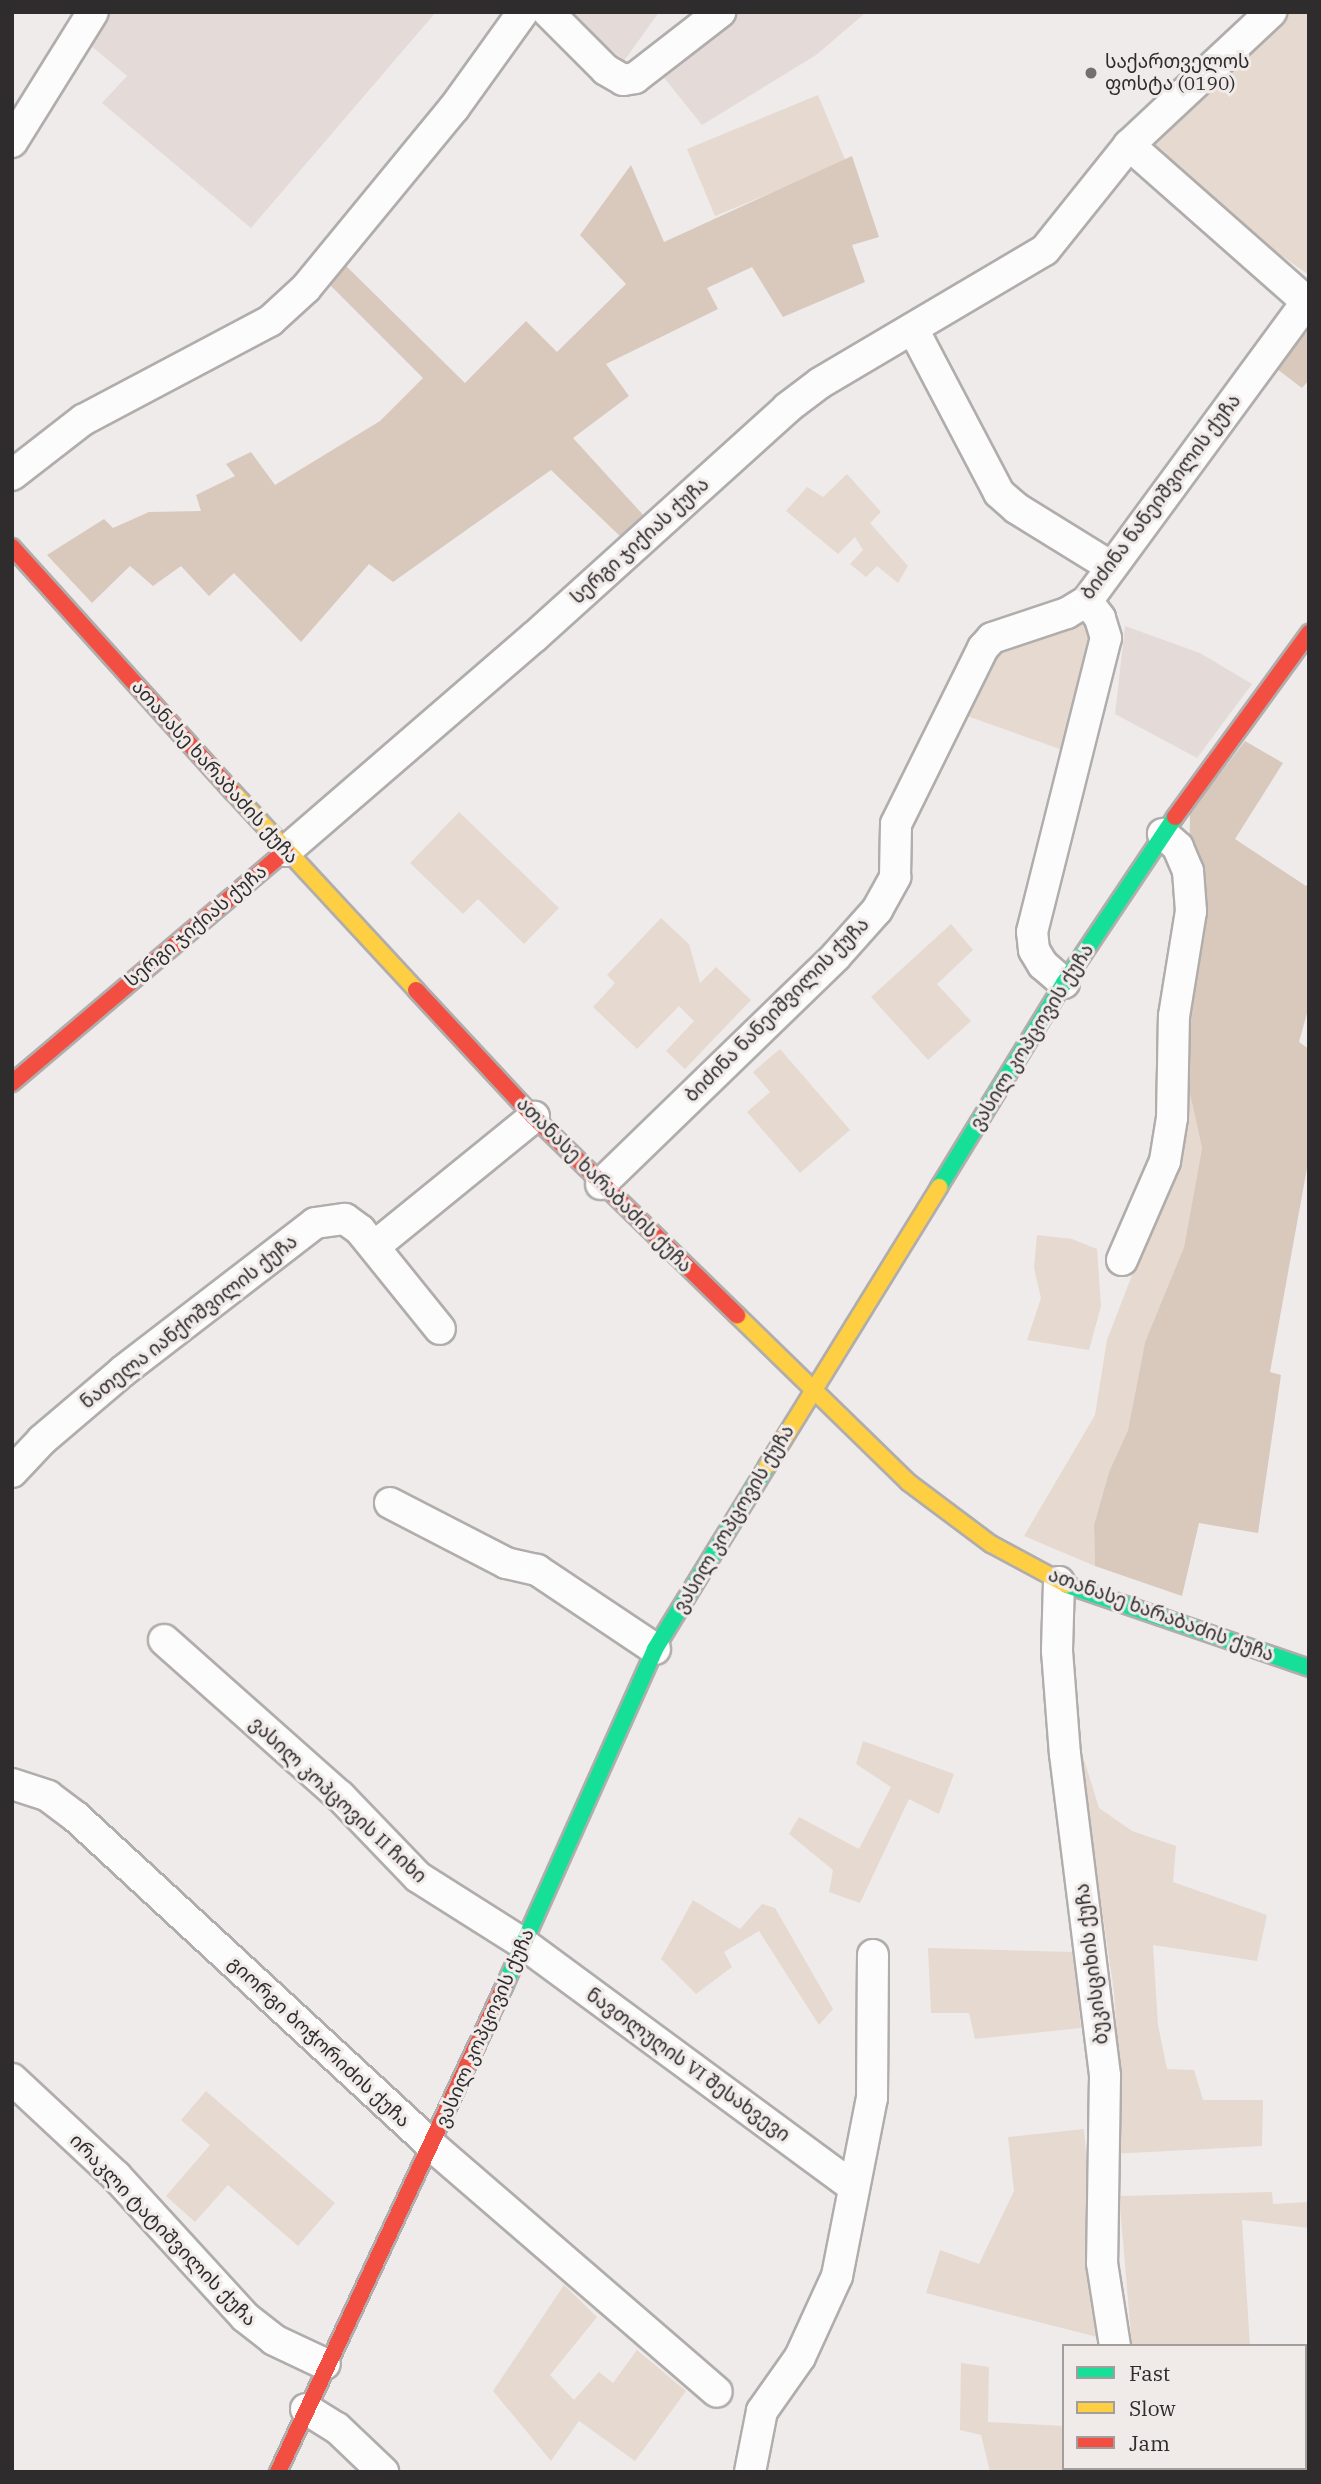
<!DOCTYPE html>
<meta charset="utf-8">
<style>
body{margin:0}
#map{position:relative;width:1321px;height:2484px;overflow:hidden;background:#efebea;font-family:"IBM Plex Serif","Noto Sans Georgian",serif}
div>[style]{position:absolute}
.built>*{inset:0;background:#e4dbd9}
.green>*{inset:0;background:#e6d9cf}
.forest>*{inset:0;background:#d8c9bc}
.roads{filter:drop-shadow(2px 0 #b0adac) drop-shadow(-2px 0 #b0adac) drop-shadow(0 2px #b0adac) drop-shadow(0 -2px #b0adac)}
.street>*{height:30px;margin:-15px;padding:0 15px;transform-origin:15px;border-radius:15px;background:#fdfcfc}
.fast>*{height:16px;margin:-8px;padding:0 8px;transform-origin:8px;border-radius:8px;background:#16e098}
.slow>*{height:16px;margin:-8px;padding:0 8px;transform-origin:8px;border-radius:8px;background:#ffcf43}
.jam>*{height:16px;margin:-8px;padding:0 8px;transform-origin:8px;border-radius:8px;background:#f24e42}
.dots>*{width:19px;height:19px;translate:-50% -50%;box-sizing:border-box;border:4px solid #f0eae9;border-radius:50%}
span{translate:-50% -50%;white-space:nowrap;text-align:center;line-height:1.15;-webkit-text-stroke:6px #f0eae9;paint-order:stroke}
.poi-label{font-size:19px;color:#2e2c2c}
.left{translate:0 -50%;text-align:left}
.street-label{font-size:19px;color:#2e2c2c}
.frame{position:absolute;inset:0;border:14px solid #2e2c2c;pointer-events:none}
.legend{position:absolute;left:1062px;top:2344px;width:245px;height:126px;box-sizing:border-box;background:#f0eae9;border:2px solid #a29e9d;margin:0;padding:9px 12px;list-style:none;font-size:21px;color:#2e2c2c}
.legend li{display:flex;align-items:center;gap:14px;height:35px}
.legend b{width:35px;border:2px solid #a29e9d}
</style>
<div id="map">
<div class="built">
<i style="clip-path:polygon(100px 12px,436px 12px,251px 228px,102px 103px,127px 76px,84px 40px)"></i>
<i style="clip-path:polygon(567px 12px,659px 12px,624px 61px)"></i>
<i style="clip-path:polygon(730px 12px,863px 12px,863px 15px,816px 55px,702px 125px,661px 74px)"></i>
<i style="clip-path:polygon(1125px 626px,1200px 653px,1252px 684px,1197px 758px,1115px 714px)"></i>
</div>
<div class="green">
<i style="clip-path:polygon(1287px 12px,1309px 12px,1309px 275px,1255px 237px,1151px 142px)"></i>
<i style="clip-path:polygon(818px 95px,846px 162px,715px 216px,687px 149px)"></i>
<i style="clip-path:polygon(847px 474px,881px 512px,870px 523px,908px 566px,898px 583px,877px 566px,866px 577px,850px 564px,863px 550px,855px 537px,838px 554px,786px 511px,807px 487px,823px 497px)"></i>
<i style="clip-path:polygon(1077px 617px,1095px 632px,1071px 753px,956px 712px,993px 646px)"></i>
<i style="clip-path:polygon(459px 812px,559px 908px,524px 944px,478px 899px,463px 914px,410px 863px)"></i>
<i style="clip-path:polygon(661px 918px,689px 944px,700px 983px,716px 967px,751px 1000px,685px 1069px,666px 1051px,694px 1021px,679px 1006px,637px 1049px,593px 1007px,615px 983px,607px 975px)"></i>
<i style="clip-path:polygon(951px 924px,973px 950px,937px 984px,971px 1021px,928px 1060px,871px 997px)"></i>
<i style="clip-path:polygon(780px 1049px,850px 1130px,800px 1173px,747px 1112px,770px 1092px,753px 1072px)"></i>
<i style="clip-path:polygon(1186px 1076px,1202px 1148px,1184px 1247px,1145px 1342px,1128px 1430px,1109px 1472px,1094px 1525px,1095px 1566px,1024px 1536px,1095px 1415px,1107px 1340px,1184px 1140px)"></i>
<i style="clip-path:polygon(1037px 1235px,1072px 1239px,1097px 1249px,1101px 1306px,1089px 1350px,1027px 1340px,1041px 1298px,1034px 1268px)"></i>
<i style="clip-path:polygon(1077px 1737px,1099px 1808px,1132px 1831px,1176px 1846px,1173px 1882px,1267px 1915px,1257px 1961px,1153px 1945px,1158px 2025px,1167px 2069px,1194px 2070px,1203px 2100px,1263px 2100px,1262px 2146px,1112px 2154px,1121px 2092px,1114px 1992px)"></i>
<i style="clip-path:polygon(863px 1741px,954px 1774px,939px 1814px,909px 1799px,860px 1903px,829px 1892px,833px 1870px,789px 1834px,799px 1817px,859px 1849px,891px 1787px,856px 1764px)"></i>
<i style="clip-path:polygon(693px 1900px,740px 1929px,762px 1904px,775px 1908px,833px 2009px,819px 2025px,759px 1931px,724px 1952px,732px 1967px,696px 1994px,661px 1959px)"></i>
<i style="clip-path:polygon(928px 1948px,1074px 1952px,1081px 2028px,975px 2039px,969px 2013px,931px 2013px)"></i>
<i style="clip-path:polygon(206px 2091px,335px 2203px,298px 2246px,228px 2185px,195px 2222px,166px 2196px,210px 2145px,181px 2120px)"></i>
<i style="clip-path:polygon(1084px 2129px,1101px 2338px,926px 2293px,940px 2250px,979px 2264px,1014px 2191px,1008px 2137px)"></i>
<i style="clip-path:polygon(1272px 2192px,1273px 2204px,1309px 2202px,1309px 2228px,1242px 2220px,1250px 2346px,1132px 2346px,1119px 2196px)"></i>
<i style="clip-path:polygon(564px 2285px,597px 2317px,550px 2375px,574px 2400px,599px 2372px,613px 2383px,637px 2350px,686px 2391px,635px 2461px,579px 2421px,551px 2461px,493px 2391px)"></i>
<i style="clip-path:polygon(961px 2363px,989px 2367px,988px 2422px,1064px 2426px,1064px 2468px,1079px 2472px,990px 2472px,981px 2435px,960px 2430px)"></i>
</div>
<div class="forest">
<i style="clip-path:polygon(852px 156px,879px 237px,852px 245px,865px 282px,783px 317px,752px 267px,707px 288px,718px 309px,606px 364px,629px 396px,573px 438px,645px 517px,623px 539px,551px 470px,393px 582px,369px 564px,301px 642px,234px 573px,209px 596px,181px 566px,153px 586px,130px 566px,92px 603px,47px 555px,104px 519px,113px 528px,149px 512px,201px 511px,196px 495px,235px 476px,226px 464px,251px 452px,275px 485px,380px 421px,423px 378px,324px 279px,340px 260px,465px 383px,526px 321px,557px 352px,626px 284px,580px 235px,631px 165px,664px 242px)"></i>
<i style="clip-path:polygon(1309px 329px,1309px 380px,1302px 388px,1277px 369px)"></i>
<i style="clip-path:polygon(1245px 741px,1283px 763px,1235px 839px,1306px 886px,1309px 883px,1309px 1006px,1299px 1042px,1309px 1049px,1309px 1157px,1270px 1372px,1281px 1375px,1258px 1533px,1199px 1523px,1182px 1596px,1095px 1566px,1094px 1525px,1109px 1472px,1128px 1430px,1145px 1342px,1184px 1247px,1202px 1148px,1186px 1076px,1190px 813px)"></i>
</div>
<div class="roads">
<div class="street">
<i style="left:548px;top:12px;width:82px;rotate:45deg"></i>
<i style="left:606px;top:70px;width:20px;rotate:30deg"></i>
<i style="left:623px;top:80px;width:12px;rotate:-9deg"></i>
<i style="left:635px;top:78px;width:108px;rotate:-37.8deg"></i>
<i style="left:12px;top:142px;width:153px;rotate:-58.1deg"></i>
<i style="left:1129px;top:145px;width:236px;rotate:41.4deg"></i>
<i style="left:913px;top:329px;width:185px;rotate:62.3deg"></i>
<i style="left:999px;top:493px;width:23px;rotate:41deg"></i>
<i style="left:1016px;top:508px;width:110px;rotate:31.7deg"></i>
<i style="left:12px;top:475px;width:90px;rotate:-37.8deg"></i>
<i style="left:83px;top:420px;width:212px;rotate:-27.9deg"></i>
<i style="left:270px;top:321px;width:49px;rotate:-42.5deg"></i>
<i style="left:306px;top:288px;width:233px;rotate:-50.6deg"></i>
<i style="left:454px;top:108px;width:118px;rotate:-54.3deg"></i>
<i style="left:286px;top:851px;width:328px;rotate:-40.8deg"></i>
<i style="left:534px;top:637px;width:341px;rotate:-42.1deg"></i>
<i style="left:787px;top:408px;width:41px;rotate:-37.1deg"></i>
<i style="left:820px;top:383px;width:261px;rotate:-30.6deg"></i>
<i style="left:1045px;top:250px;width:134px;rotate:-51.3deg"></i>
<i style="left:1129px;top:145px;width:195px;rotate:-43.1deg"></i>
<i style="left:1064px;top:983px;width:28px;rotate:-139deg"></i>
<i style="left:1043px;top:965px;width:17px;rotate:-121deg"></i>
<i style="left:1034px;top:950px;width:18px;rotate:-96deg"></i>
<i style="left:1032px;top:932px;width:303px;rotate:-75.9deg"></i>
<i style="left:1106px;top:638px;width:21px;rotate:-107deg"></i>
<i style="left:1100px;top:618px;width:21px;rotate:-127deg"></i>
<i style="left:601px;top:1184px;width:327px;rotate:-44.1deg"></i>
<i style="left:836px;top:956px;width:62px;rotate:-48.3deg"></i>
<i style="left:877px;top:910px;width:38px;rotate:-61deg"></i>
<i style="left:895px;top:877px;width:53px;rotate:-88.9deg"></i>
<i style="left:896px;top:824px;width:196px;rotate:-63.7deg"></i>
<i style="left:983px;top:648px;width:13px;rotate:-48deg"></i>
<i style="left:992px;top:638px;width:79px;rotate:-18.4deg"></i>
<i style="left:1067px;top:613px;width:23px;rotate:-31deg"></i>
<i style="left:1087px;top:601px;width:375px;rotate:-53.7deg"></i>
<i style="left:375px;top:1246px;width:205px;rotate:-39.1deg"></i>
<i style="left:1122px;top:1260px;width:108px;rotate:-66.5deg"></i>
<i style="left:1165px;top:1161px;width:44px;rotate:-80.8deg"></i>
<i style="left:1172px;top:1118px;width:102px;rotate:-88.9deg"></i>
<i style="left:1174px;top:1016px;width:106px;rotate:-80.8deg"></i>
<i style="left:1191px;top:911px;width:40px;rotate:-94.3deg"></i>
<i style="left:1188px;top:871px;width:26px;rotate:-113deg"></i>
<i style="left:1178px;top:847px;width:20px;rotate:-139deg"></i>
<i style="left:12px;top:1472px;width:44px;rotate:-46.8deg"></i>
<i style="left:42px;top:1440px;width:106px;rotate:-40.4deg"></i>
<i style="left:123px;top:1371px;width:242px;rotate:-37.6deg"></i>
<i style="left:315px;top:1223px;width:30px;rotate:-8deg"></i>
<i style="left:345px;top:1219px;width:19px;rotate:36deg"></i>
<i style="left:360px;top:1230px;width:127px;rotate:51.1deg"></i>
<i style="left:390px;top:1503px;width:131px;rotate:27.3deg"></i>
<i style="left:506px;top:1563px;width:32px;rotate:13deg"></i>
<i style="left:537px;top:1570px;width:142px;rotate:33.8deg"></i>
<i style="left:1059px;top:1582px;width:69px;rotate:91.7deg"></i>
<i style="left:1057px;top:1651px;width:103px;rotate:85.6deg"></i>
<i style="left:1065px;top:1754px;width:324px;rotate:82.9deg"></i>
<i style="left:1105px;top:2076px;width:187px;rotate:90.9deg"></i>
<i style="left:1102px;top:2263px;width:84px;rotate:81.1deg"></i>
<i style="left:164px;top:1640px;width:235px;rotate:41.6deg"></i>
<i style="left:340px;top:1796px;width:112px;rotate:46.1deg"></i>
<i style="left:418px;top:1877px;width:125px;rotate:32.3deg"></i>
<i style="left:524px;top:1944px;width:408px;rotate:36.4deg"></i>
<i style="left:12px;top:1784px;width:38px;rotate:18deg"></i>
<i style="left:48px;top:1796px;width:35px;rotate:37deg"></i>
<i style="left:76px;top:1817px;width:485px;rotate:42.7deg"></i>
<i style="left:432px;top:2146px;width:376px;rotate:40.8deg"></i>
<i style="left:12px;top:2079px;width:142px;rotate:43deg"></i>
<i style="left:116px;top:2176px;width:191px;rotate:47.5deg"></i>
<i style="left:245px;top:2317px;width:37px;rotate:38deg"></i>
<i style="left:274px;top:2340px;width:56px;rotate:25.2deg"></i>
<i style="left:306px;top:2409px;width:36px;rotate:32deg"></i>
<i style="left:337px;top:2428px;width:64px;rotate:43.7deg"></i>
<i style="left:1145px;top:2468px;width:4px;rotate:76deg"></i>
<i style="left:750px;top:2472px;width:62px;rotate:-78.9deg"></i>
<i style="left:762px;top:2411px;width:66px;rotate:-54.9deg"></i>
<i style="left:800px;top:2357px;width:89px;rotate:-65.4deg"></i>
<i style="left:837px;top:2276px;width:181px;rotate:-78.9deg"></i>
<i style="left:872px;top:2098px;width:143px;rotate:-89.6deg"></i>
</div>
<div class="fast">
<i style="left:939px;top:1187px;width:239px;rotate:-58.5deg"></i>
<i style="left:1064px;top:983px;width:200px;rotate:-56.2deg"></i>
<i style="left:1067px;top:1585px;width:256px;rotate:18.9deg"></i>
<i style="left:504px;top:1987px;width:370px;rotate:-65.9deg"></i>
<i style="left:655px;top:1649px;width:215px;rotate:-58.5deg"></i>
</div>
<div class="slow">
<i style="left:232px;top:791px;width:271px;rotate:47.2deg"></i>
<i style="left:737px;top:1315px;width:239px;rotate:44.3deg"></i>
<i style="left:908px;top:1482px;width:104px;rotate:36.8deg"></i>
<i style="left:991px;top:1544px;width:86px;rotate:28.3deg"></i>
<i style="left:767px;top:1466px;width:328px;rotate:-58.3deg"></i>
</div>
<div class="jam">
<i style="left:12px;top:547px;width:329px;rotate:48deg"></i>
<i style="left:1175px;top:817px;width:228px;rotate:-53.9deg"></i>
<i style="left:416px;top:990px;width:173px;rotate:47.1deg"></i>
<i style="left:534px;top:1117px;width:284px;rotate:44.3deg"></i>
<i style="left:12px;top:1083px;width:359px;rotate:-40.3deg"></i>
<i style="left:278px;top:2472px;width:535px;rotate:-65.02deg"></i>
</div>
</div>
<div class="dots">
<i style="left:1091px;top:73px;background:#726f6e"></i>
</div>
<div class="poi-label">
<span class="left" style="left:1105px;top:73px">საქართველოს<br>ფოსტა (0190)</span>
</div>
<div class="street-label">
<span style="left:1161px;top:497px;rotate:-53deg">ბიძინა ნანეიშვილის ქუჩა</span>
<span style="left:640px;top:541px;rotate:-42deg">სერგი ჯიქიას ქუჩა</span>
<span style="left:215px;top:772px;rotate:48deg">ათანასე ხარაბაძის ქუჩა</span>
<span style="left:196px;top:926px;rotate:-40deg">სერგი ჯიქიას ქუჩა</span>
<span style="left:777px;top:1010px;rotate:-45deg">ბიძინა ნანეიშვილის ქუჩა</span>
<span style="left:1032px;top:1037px;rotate:-58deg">ვასილ კოპცოვის ქუჩა</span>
<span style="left:604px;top:1185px;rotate:45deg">ათანასე ხარაბაძის ქუჩა</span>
<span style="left:189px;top:1322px;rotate:-38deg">ნათელა იანქოშვილის ქუჩა</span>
<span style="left:734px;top:1519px;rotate:-59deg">ვასილ კოპცოვის ქუჩა</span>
<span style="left:1161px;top:1615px;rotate:20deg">ათანასე ხარაბაძის ქუჩა</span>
<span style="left:338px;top:1800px;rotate:43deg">ვასილ კოპცოვის II ჩიხი</span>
<span style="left:1092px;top:1964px;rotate:-97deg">ბუკისციხის ქუჩა</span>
<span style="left:485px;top:2028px;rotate:-66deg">ვასილ კოპცოვის ქუჩა</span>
<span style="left:319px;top:2042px;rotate:43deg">გიორგი ბოჭორიძის ქუჩა</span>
<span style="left:688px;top:2065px;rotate:36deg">ნავთლუღის VI შესახვევი</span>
<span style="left:163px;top:2230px;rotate:46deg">ირაკლი ტატიშვილის ქუჩა</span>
</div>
<div class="frame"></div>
<ul class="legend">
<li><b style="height:9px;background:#16e098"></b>Fast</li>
<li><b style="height:9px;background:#ffcf43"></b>Slow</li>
<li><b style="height:9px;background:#f24e42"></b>Jam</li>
</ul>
</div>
